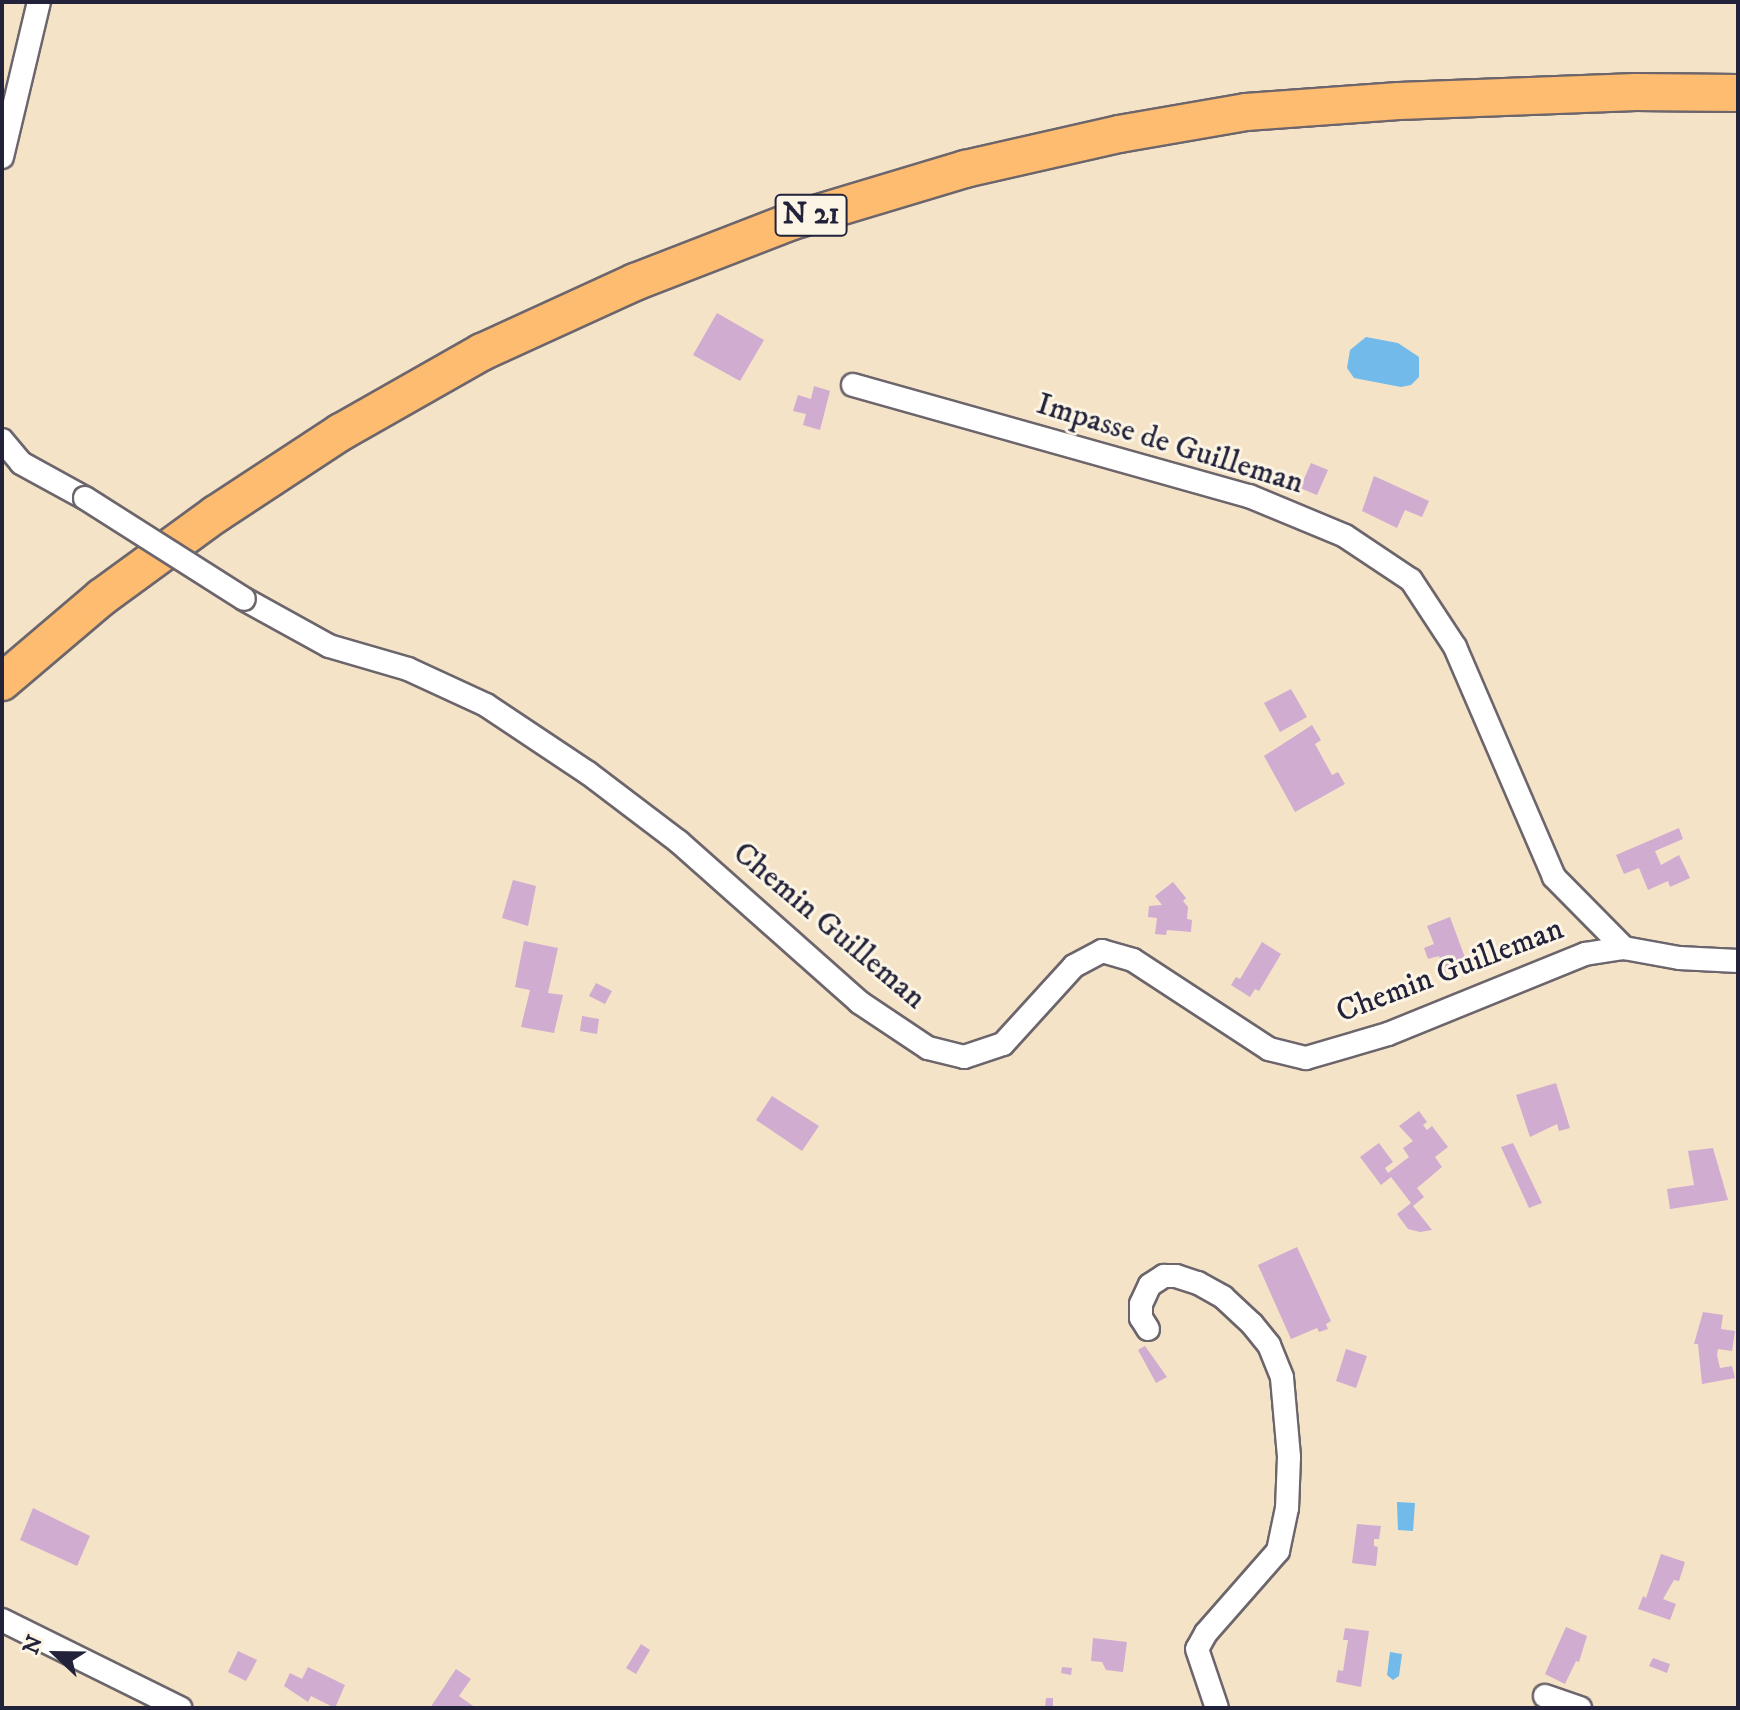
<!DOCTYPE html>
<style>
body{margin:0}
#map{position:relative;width:1740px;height:1710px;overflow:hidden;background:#f5e3c8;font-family:"IM FELL DW Pica",serif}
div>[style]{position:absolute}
.water>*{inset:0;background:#71bae9}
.building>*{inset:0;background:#cfacd0}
.roads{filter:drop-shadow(2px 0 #6c666c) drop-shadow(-2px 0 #6c666c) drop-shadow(0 2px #6c666c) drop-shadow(0 -2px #6c666c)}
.street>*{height:22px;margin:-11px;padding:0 11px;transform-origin:11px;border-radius:11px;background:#fff}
.primary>*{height:36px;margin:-18px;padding:0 18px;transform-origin:18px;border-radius:18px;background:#fdbc70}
.bridges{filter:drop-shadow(2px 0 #6c666c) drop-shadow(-2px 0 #6c666c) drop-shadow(0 2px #6c666c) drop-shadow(0 -2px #6c666c)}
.street-bridge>*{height:22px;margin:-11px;padding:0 11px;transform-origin:11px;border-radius:11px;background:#fff}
span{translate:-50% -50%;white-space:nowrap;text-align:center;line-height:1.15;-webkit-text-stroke:6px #fcf5e5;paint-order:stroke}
.shield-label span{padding:2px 6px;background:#fcf5e5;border:2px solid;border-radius:6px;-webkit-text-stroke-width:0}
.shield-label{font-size:30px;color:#22223b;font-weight:700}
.street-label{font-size:32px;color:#22223b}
.frame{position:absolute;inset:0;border:4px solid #22223b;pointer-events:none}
.north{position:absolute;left:16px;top:1614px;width:80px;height:80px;-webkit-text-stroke:6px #fcf5e5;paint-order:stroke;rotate:292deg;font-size:22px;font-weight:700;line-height:32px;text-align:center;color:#22223b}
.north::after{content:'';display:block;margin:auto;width:28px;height:36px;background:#22223b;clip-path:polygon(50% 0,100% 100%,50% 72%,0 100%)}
</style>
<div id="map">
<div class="water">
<i style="clip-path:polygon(1366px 337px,1398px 343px,1419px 357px,1419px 377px,1411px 385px,1401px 387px,1354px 378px,1347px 368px,1350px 350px)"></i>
<i style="clip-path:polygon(1397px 1502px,1415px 1503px,1413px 1531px,1398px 1530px)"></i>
<i style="clip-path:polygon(1390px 1652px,1402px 1654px,1399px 1676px,1393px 1680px,1387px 1675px)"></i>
</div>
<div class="building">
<i style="clip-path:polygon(717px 313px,764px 340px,740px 381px,693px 355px)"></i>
<i style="clip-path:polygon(814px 386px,830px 391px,820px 430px,803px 425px,806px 414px,793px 411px,798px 395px,811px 399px)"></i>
<i style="clip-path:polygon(1311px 463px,1328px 470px,1317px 495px,1300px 488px)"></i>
<i style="clip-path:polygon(1374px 476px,1429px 501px,1422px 517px,1405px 510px,1397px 528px,1362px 511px)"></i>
<i style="clip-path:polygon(1291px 689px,1307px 717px,1280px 732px,1264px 703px)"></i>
<i style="clip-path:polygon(1312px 725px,1321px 740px,1315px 744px,1332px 775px,1338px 772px,1345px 784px,1295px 812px,1264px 756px)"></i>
<i style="clip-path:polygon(1679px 828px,1683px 839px,1655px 851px,1661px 865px,1679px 855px,1690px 878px,1670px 887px,1668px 881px,1648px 890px,1639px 868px,1624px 874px,1616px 855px)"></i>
<i style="clip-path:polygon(513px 880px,536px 886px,528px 926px,502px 918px)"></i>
<i style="clip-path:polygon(1173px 882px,1186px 898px,1183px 901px,1188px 907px,1187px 919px,1192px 920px,1191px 932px,1167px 930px,1166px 935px,1155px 934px,1157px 918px,1148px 917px,1149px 906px,1162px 905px,1155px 896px)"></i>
<i style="clip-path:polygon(1450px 917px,1467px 963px,1445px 972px,1439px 956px,1428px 959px,1424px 948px,1434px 944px,1427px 926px)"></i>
<i style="clip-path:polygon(524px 941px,558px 948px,548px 993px,563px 995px,554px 1033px,521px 1027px,530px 990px,515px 987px)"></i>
<i style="clip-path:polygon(1262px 942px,1281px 954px,1259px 991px,1255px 989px,1250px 997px,1231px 985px,1236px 977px,1240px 979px)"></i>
<i style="clip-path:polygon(596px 983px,612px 991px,605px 1004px,589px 996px)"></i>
<i style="clip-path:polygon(582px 1016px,599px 1019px,597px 1034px,580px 1031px)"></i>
<i style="clip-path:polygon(1556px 1083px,1570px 1128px,1559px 1131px,1557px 1124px,1530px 1137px,1516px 1095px)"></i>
<i style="clip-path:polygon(772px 1096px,819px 1126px,802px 1151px,756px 1120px)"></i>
<i style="clip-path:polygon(1419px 1111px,1427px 1122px,1423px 1125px,1427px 1130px,1432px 1126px,1448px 1147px,1435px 1157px,1442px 1167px,1417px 1188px,1424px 1197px,1413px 1206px,1432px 1230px,1420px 1232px,1408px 1229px,1397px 1214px,1411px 1203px,1391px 1177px,1381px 1185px,1360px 1157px,1379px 1143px,1393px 1162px,1385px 1168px,1388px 1173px,1409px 1157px,1403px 1148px,1413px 1141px,1399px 1126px)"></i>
<i style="clip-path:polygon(1513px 1143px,1542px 1203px,1529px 1208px,1501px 1147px)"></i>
<i style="clip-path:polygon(1713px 1148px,1728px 1200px,1670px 1209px,1667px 1189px,1694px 1185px,1688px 1151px)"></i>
<i style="clip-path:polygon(1297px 1247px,1331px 1321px,1326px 1324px,1328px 1329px,1319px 1332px,1317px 1328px,1291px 1339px,1258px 1265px)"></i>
<i style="clip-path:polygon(1703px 1312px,1723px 1315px,1721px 1329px,1735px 1331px,1732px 1351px,1718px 1349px,1717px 1355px,1720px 1368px,1732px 1366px,1735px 1378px,1702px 1384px,1698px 1344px,1694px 1344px)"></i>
<i style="clip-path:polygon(1145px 1346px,1167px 1377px,1156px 1383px,1138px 1350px)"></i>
<i style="clip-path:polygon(1346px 1349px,1367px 1356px,1356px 1388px,1336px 1381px)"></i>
<i style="clip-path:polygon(33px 1508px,90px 1536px,77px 1566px,20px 1540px)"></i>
<i style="clip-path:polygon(1357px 1524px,1381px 1526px,1379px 1539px,1374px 1539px,1374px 1546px,1378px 1547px,1376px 1566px,1352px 1563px)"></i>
<i style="clip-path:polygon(1661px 1554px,1685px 1562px,1679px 1581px,1674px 1580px,1663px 1599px,1676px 1604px,1670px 1620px,1638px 1609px,1643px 1596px,1646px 1598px)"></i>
<i style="clip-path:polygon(1566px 1627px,1587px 1636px,1579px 1662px,1576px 1661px,1565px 1684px,1545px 1674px)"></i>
<i style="clip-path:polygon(1345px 1628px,1369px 1631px,1361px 1687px,1336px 1682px,1338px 1670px,1343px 1671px,1348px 1640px,1343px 1640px)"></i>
<i style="clip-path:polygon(1093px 1638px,1127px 1642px,1123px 1672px,1106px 1670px,1102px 1662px,1091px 1661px)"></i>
<i style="clip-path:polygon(641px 1644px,650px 1650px,636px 1674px,626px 1668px)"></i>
<i style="clip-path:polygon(238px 1651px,257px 1660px,246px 1681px,228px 1672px)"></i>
<i style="clip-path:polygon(1653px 1658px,1670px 1664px,1667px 1673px,1649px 1666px)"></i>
<i style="clip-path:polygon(308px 1667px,345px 1685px,335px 1708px,311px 1696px,308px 1702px,284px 1686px,290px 1673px,302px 1679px)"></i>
<i style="clip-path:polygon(1062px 1667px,1072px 1668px,1071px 1675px,1061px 1673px)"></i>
<i style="clip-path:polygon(456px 1669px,471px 1679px,459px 1696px,476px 1708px,430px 1708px)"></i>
<i style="clip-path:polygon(1046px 1698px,1053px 1698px,1053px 1708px,1045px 1708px)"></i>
</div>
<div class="roads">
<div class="street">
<i style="left:2px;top:157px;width:159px;rotate:-76.6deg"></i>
<i style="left:853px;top:385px;width:411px;rotate:15.7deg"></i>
<i style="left:1249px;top:496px;width:104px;rotate:22.6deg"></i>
<i style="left:1345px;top:536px;width:79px;rotate:33.7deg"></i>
<i style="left:1411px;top:580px;width:80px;rotate:56.7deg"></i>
<i style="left:1455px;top:647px;width:250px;rotate:66.7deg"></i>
<i style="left:1554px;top:877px;width:100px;rotate:45.4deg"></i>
<i style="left:2px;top:440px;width:30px;rotate:50deg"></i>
<i style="left:21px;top:463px;width:73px;rotate:28.7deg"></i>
<i style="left:244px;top:599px;width:97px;rotate:28.9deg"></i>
<i style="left:329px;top:646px;width:82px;rotate:16.2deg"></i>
<i style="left:408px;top:669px;width:86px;rotate:24.8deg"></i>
<i style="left:486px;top:705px;width:123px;rotate:33.7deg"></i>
<i style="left:588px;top:773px;width:114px;rotate:37.2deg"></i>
<i style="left:679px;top:842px;width:241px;rotate:41.6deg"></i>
<i style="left:859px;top:1002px;width:83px;rotate:33.7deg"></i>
<i style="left:928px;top:1048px;width:37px;rotate:14deg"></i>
<i style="left:964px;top:1057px;width:41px;rotate:-18.4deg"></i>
<i style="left:1003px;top:1044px;width:105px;rotate:-47.7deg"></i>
<i style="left:1074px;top:966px;width:32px;rotate:-28deg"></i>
<i style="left:1102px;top:951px;width:32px;rotate:16deg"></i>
<i style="left:1133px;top:960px;width:163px;rotate:33.2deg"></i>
<i style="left:1269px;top:1049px;width:38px;rotate:14deg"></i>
<i style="left:1306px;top:1058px;width:85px;rotate:-16.3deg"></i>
<i style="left:1388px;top:1034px;width:213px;rotate:-22.1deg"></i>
<i style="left:1585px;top:954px;width:39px;rotate:-9deg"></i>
<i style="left:1624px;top:948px;width:56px;rotate:10.3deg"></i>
<i style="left:1679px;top:958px;width:59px;rotate:2.9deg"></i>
<i style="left:1148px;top:1329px;width:13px;rotate:-122deg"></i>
<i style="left:1141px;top:1318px;width:14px;rotate:-90deg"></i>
<i style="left:1141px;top:1304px;width:21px;rotate:-65deg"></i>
<i style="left:1150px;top:1285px;width:17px;rotate:-33deg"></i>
<i style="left:1164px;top:1276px;width:12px"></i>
<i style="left:1176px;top:1276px;width:23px;rotate:18deg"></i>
<i style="left:1198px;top:1283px;width:29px;rotate:29deg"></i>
<i style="left:1223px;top:1297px;width:40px;rotate:43deg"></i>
<i style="left:1252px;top:1324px;width:27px;rotate:51deg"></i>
<i style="left:1269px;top:1345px;width:35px;rotate:68deg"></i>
<i style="left:1282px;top:1378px;width:79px;rotate:84.9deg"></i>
<i style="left:1289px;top:1457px;width:51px;rotate:92.2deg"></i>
<i style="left:1287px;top:1508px;width:44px;rotate:101.8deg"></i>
<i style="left:1278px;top:1551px;width:109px;rotate:131.3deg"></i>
<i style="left:1206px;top:1633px;width:18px;rotate:119deg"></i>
<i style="left:1197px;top:1649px;width:62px;rotate:71.3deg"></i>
<i style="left:2px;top:1620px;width:199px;rotate:26.3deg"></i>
<i style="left:1545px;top:1696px;width:37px;rotate:19deg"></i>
</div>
<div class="primary">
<i style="left:2px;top:682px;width:131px;rotate:-40.4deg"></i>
<i style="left:102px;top:597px;width:141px;rotate:-36.1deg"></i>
<i style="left:216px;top:514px;width:149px;rotate:-33.3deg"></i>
<i style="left:341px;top:432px;width:162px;rotate:-29.6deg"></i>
<i style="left:482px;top:352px;width:168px;rotate:-24.6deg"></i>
<i style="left:635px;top:282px;width:168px;rotate:-21.2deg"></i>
<i style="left:792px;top:221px;width:181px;rotate:-16.7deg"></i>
<i style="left:965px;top:169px;width:158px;rotate:-12.8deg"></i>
<i style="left:1119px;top:134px;width:129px;rotate:-9.8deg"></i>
<i style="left:1246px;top:112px;width:153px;rotate:-4.1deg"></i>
<i style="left:1399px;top:101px;width:237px;rotate:-2.2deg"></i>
<i style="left:1636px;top:92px;width:102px;rotate:0.6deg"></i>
</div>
</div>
<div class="bridges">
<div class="street-bridge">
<i style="left:85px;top:498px;width:188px;rotate:32.4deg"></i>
</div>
</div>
<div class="shield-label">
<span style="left:811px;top:215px">N 21</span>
</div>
<div class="street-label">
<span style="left:1170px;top:444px;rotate:17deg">Impasse de Guilleman</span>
<span style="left:829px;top:926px;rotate:40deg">Chemin Guilleman</span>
<span style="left:1450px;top:971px;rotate:-21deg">Chemin Guilleman</span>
</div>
<div class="frame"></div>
<div class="north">N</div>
</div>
